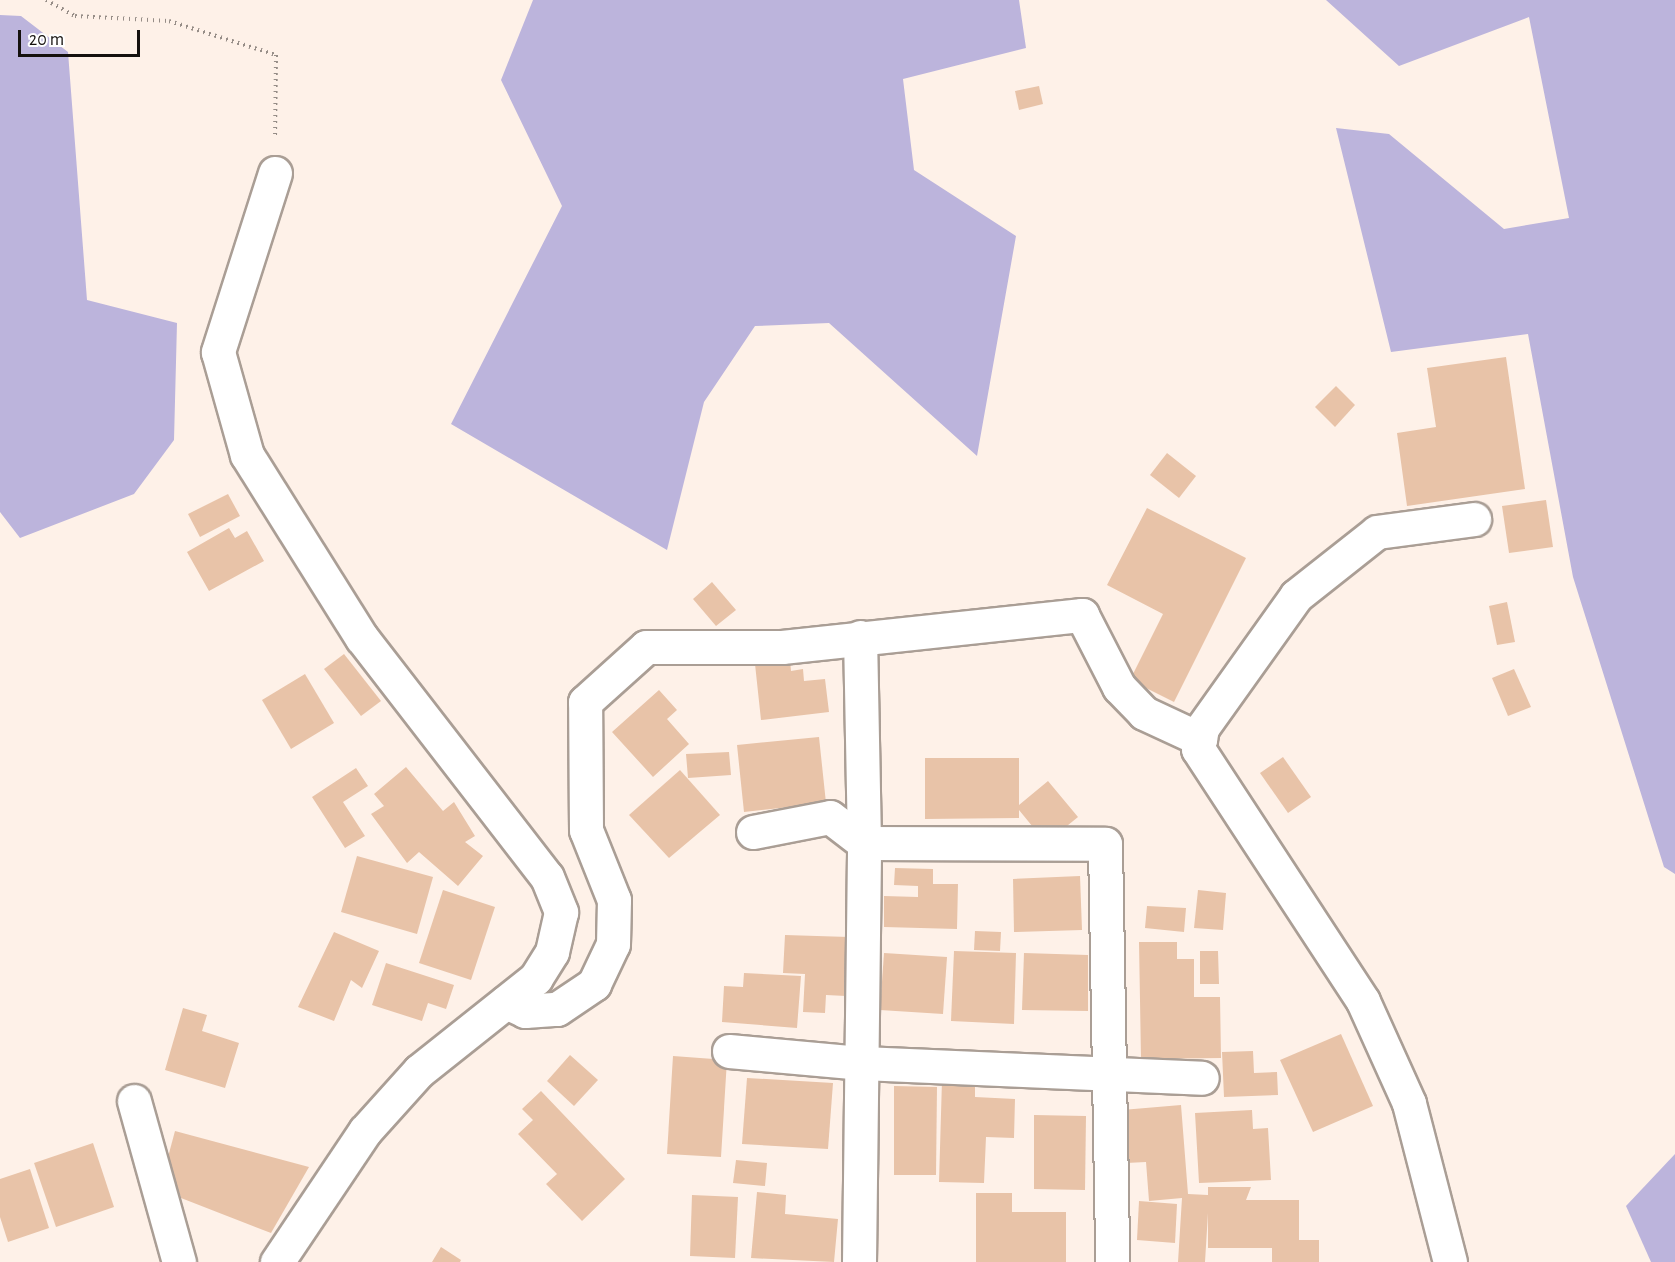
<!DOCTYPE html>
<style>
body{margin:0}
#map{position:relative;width:1675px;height:1262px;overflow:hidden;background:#fef1e8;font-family:"Alegreya Sans",sans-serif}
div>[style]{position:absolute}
.forest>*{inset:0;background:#bcb4dc}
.building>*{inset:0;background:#e8c3a8}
.path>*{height:4px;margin-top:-2px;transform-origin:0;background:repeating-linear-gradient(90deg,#968d87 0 1.5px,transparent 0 6px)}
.roads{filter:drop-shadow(2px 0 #aa9e95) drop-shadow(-2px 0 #aa9e95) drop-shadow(0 2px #aa9e95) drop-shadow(0 -2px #aa9e95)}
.minor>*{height:33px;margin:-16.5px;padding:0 16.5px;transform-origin:16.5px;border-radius:16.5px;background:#fff}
span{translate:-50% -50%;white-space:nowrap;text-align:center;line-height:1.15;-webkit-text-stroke:5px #fff;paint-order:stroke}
.scale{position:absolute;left:18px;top:30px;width:122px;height:27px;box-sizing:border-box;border:3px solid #15110e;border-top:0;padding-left:8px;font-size:18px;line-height:21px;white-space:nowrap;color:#15110e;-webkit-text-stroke:4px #fff;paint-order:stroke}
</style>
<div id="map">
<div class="forest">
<i style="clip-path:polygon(533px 0,1019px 0,1026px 48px,903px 79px,914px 170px,1016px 236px,977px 456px,829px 323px,755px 326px,704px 402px,667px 550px,451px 424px,562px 206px,501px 80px)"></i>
<i style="clip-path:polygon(1326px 0,1675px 0,1675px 874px,1664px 867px,1573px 577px,1528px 334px,1391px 352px,1336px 128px,1389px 134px,1504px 229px,1569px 218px,1529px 17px,1399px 66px)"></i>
<i style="clip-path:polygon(0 15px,21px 16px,68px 52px,87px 300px,177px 323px,174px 440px,134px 494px,20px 538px,0 512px)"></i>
<i style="clip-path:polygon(1675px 1154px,1675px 1262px,1651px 1262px,1626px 1206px)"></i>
</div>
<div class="building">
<i style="clip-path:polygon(1039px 86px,1043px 104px,1019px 110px,1015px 91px)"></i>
<i style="clip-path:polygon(1506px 357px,1525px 489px,1407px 506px,1397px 433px,1436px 427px,1427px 368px)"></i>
<i style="clip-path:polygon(1336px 386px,1355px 405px,1335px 427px,1315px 407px)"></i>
<i style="clip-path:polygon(1167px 453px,1196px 476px,1179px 498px,1150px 475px)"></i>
<i style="clip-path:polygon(228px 494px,240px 516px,200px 537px,188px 514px)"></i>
<i style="clip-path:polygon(1546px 500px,1553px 547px,1509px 553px,1502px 506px)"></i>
<i style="clip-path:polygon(1147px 508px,1246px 558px,1174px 702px,1130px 680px,1163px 614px,1107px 585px)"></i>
<i style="clip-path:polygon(229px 528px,235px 538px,247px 531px,264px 561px,209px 591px,187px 552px)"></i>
<i style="clip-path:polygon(712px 582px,736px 610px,716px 626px,693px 599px)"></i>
<i style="clip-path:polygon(1507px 602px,1515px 642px,1497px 645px,1489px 606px)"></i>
<i style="clip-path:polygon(344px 654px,381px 701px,361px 716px,324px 669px)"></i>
<i style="clip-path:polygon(790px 660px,791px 671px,803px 669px,804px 681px,825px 679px,829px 712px,761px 720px,755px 664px)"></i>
<i style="clip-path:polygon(1514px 669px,1531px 707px,1508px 716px,1492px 678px)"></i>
<i style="clip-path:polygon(305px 674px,334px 723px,291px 749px,262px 700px)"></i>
<i style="clip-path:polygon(659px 690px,677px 710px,667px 719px,689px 744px,653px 777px,612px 732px)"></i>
<i style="clip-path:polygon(819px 737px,826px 803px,744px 812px,737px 745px)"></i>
<i style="clip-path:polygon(729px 752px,731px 775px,688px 778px,686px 754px)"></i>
<i style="clip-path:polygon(1283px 757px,1311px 797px,1288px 813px,1260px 773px)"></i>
<i style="clip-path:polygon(925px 758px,1019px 758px,1019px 805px,1048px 781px,1078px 817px,1046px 843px,1019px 810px,1019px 818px,925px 819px)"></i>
<i style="clip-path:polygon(406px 767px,443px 811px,454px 802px,475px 836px,465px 842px,483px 856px,458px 886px,419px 852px,407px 863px,371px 814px,384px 806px,374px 794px)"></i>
<i style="clip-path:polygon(356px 768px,368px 786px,343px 802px,365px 836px,345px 848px,312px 797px)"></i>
<i style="clip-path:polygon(680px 770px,720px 815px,669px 858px,629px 815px)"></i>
<i style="clip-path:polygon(357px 856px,433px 877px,417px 934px,341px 912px)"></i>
<i style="clip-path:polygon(895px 868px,933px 869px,933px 884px,958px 884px,957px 929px,884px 927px,884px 896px,918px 897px,918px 886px,894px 885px)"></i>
<i style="clip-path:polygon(1080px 876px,1082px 930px,1014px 932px,1013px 879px)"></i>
<i style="clip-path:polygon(443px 890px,495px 907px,471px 980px,419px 963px)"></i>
<i style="clip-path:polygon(1198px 890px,1226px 893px,1223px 930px,1194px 928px)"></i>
<i style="clip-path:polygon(1147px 906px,1186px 908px,1184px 932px,1145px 928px)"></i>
<i style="clip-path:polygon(975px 931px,1001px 932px,1000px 951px,974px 950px)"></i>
<i style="clip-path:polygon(334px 932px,379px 951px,362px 988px,351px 980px,334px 1021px,298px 1007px)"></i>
<i style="clip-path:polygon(785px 935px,849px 937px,846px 996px,826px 995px,825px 1013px,803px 1012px,805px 974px,783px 973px)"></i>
<i style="clip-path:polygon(1139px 942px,1177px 942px,1177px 959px,1194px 959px,1194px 997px,1220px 997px,1221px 1058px,1141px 1059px)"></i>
<i style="clip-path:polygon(954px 951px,1016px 953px,1014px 1024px,951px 1021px)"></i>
<i style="clip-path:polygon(1200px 951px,1218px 951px,1219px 984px,1200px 984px)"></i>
<i style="clip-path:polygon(884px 953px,947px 957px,943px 1014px,880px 1010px)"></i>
<i style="clip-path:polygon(1024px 953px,1088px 955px,1088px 1011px,1022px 1010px)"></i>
<i style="clip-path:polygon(386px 963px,454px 985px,446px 1009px,428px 1003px,422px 1021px,372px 1005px)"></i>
<i style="clip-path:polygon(744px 973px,801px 976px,797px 1028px,722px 1022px,724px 986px,743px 987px)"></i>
<i style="clip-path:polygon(183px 1008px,207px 1015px,202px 1031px,239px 1043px,225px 1088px,165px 1070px)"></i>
<i style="clip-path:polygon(1341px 1034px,1373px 1106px,1313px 1132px,1280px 1060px)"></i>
<i style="clip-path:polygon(1253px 1051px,1254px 1073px,1277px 1072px,1278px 1095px,1224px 1097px,1222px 1052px)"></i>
<i style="clip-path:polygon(570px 1055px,598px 1080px,574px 1106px,547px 1081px)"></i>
<i style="clip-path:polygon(673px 1056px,727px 1060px,721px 1157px,667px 1154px)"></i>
<i style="clip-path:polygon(747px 1078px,833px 1083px,828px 1149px,742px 1144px)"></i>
<i style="clip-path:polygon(942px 1080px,975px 1081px,975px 1097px,1015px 1099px,1014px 1138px,986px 1137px,984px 1183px,939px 1182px)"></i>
<i style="clip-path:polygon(894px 1086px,937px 1087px,936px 1175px,894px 1175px)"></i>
<i style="clip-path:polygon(541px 1091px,625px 1179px,582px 1221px,546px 1184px,557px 1174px,518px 1134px,533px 1120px,522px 1109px)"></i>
<i style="clip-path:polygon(1181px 1105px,1188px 1194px,1208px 1195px,1208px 1187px,1251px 1187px,1246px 1200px,1299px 1200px,1299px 1240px,1319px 1240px,1319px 1262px,1272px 1262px,1272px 1248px,1208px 1248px,1208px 1213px,1205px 1262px,1178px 1262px,1182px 1198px,1149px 1201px,1146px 1162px,1126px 1163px,1122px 1110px)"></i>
<i style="clip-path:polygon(1252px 1110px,1253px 1129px,1268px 1128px,1271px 1180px,1199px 1183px,1195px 1113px)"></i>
<i style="clip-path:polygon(1034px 1115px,1086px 1116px,1085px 1190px,1034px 1189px)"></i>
<i style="clip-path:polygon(175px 1131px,309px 1167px,271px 1233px,181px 1198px,168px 1157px)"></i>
<i style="clip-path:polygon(93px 1143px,114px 1207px,56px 1227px,34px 1163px)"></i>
<i style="clip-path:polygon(736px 1160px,767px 1163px,765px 1186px,733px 1183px)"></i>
<i style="clip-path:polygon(30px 1169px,49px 1228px,8px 1242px,0 1217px,0 1179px)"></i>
<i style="clip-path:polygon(757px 1192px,786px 1195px,785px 1214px,838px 1219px,834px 1262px,751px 1258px)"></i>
<i style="clip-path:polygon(976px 1193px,1012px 1193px,1012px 1212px,1066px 1212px,1066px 1262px,976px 1262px)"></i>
<i style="clip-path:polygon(692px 1195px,738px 1197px,735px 1258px,690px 1256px)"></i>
<i style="clip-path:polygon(1139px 1201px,1177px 1204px,1175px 1243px,1137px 1240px)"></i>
<i style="clip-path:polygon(441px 1247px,461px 1260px,460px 1262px,432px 1262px)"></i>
</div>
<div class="path">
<i style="left:46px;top:0;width:33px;rotate:29deg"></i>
<i style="left:75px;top:16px;width:94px;rotate:3deg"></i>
<i style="left:169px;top:21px;width:112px;rotate:17.6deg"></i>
<i style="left:276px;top:55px;width:82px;rotate:90.7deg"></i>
</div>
<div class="roads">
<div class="minor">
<i style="left:275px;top:173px;width:188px;rotate:107.7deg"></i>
<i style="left:218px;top:352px;width:107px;rotate:74.3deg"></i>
<i style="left:247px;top:455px;width:216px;rotate:57.9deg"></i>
<i style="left:362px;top:638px;width:302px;rotate:52.3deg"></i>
<i style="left:547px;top:877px;width:38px;rotate:68deg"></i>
<i style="left:561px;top:912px;width:41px;rotate:102.7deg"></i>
<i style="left:552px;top:952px;width:31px;rotate:122deg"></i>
<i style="left:536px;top:978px;width:149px;rotate:141.5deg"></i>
<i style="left:419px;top:1071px;width:81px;rotate:132deg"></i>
<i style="left:365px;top:1131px;width:158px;rotate:123.9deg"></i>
<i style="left:753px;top:832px;width:78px;rotate:-11deg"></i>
<i style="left:830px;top:817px;width:43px;rotate:37.4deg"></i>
<i style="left:864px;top:843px;width:241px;rotate:0.2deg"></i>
<i style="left:1105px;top:844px;width:418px;rotate:89deg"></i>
<i style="left:506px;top:1002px;width:21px;rotate:25deg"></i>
<i style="left:525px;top:1011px;width:32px;rotate:-4deg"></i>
<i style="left:557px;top:1009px;width:45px;rotate:-34deg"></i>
<i style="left:594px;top:984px;width:44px;rotate:-64.6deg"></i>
<i style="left:613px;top:944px;width:44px;rotate:-88.7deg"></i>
<i style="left:614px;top:900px;width:75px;rotate:-111.8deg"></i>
<i style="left:586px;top:830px;width:128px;rotate:-90.4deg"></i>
<i style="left:585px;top:702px;width:82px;rotate:-42deg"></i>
<i style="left:646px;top:647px;width:136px"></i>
<i style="left:782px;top:647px;width:302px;rotate:-6.1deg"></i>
<i style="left:1082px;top:615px;width:81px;rotate:62.8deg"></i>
<i style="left:1119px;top:687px;width:36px;rotate:46deg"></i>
<i style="left:1144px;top:713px;width:62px;rotate:24.9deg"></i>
<i style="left:729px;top:1051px;width:134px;rotate:5.2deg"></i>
<i style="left:862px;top:1063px;width:340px;rotate:2.5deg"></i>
<i style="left:134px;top:1101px;width:167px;rotate:74.4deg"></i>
<i style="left:859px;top:1262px;width:419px;rotate:-89.3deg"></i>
<i style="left:864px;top:843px;width:206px;rotate:-91.1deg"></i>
<i style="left:1450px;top:1262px;width:164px;rotate:-104.5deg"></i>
<i style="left:1409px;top:1103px;width:112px;rotate:-114.3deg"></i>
<i style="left:1363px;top:1001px;width:301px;rotate:-123.2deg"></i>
<i style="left:1198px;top:749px;width:21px;rotate:-79deg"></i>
<i style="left:1202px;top:728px;width:162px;rotate:-54.5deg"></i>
<i style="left:1296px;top:596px;width:103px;rotate:-38.3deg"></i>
<i style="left:1377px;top:532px;width:98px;rotate:-7.6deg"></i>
</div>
</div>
<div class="scale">20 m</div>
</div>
